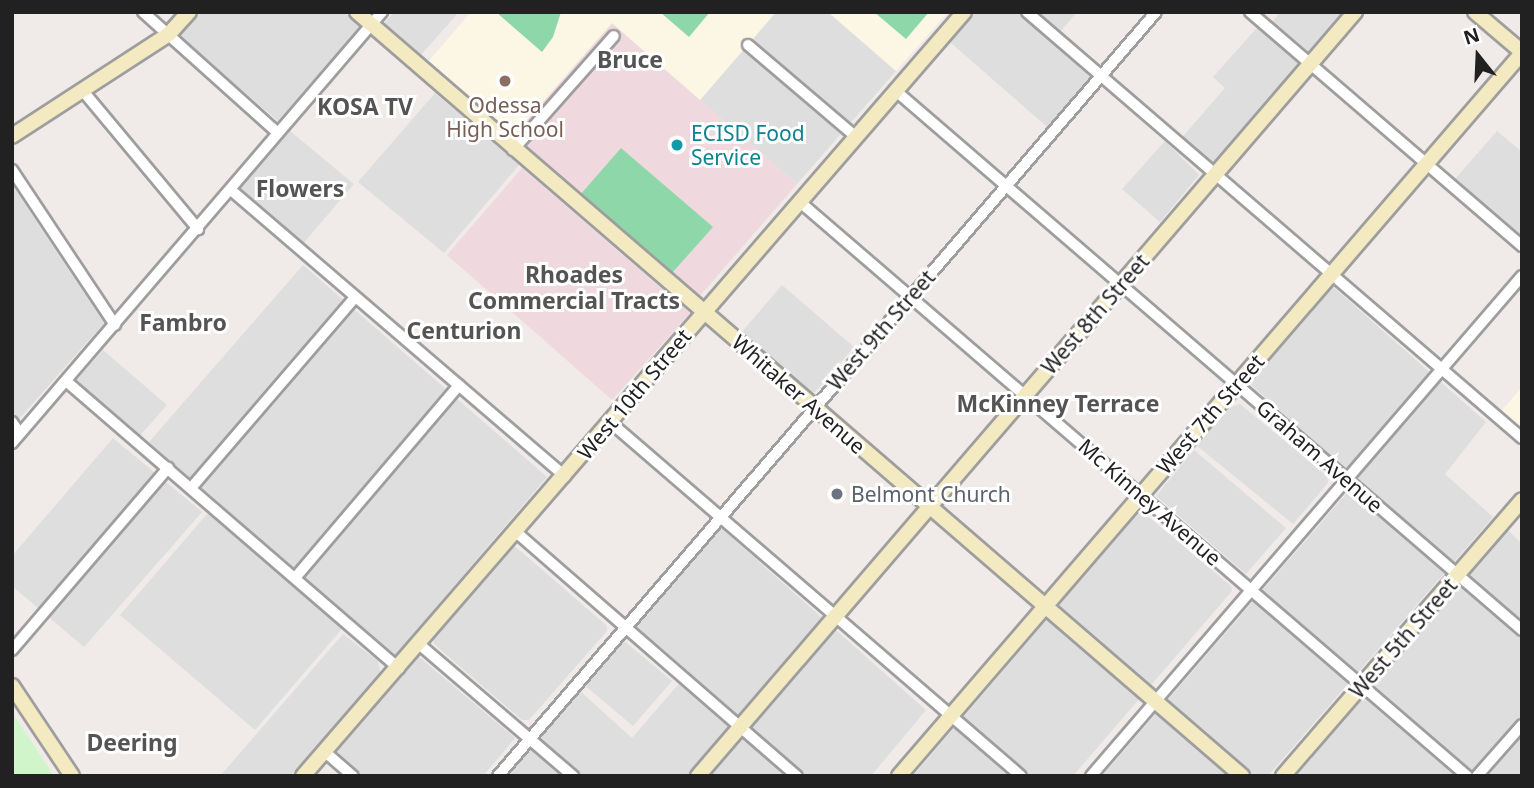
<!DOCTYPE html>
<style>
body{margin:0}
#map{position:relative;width:1534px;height:788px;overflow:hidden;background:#f0ebe8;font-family:"Noto Sans",sans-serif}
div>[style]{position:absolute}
.residential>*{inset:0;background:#dedede}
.commercial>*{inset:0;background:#efd9de}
.education>*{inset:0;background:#fcf7e5}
.park>*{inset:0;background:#d1f5ca}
.pitch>*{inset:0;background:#8ed7a9}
.roads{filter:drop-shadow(2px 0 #9e9e9e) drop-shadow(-2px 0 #9e9e9e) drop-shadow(0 2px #9e9e9e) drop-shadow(0 -2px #9e9e9e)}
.street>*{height:10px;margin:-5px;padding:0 5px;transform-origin:5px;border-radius:5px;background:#fff}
.secondary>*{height:14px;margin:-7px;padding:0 7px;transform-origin:7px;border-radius:7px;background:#f4eac2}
.dots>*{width:19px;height:19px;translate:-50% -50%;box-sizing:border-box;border:4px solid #fff;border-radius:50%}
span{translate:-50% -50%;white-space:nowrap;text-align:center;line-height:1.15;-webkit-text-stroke:6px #fff;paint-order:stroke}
.education-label{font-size:21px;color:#785e54}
.culture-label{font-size:21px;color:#0d838f}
.left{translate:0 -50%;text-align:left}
.street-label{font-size:21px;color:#212121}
.worship-label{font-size:21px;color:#5b616d}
.neighbourhood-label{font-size:23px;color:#545454;font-weight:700}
.frame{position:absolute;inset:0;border:14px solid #212121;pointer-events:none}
.north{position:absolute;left:1443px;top:21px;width:70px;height:70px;-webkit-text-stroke:5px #fff;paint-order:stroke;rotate:342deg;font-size:19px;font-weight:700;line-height:28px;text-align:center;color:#212121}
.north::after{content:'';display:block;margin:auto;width:24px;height:32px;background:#212121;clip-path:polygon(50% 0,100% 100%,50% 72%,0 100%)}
</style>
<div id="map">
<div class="residential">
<i style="clip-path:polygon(201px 12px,344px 12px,361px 26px,278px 121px,179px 37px)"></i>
<i style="clip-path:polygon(394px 12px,459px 12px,420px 56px,384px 24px)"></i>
<i style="clip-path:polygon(776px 12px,828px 12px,896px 71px,797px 184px,700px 100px)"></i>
<i style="clip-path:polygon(964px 12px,1077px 12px,1056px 37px,1101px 76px,1053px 132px,943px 36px)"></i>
<i style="clip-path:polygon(1280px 12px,1359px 12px,1218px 176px,1178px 142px,1225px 88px,1213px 77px,1263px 21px,1269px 26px)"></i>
<i style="clip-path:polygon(435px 93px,519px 165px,444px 253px,358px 182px)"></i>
<i style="clip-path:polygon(290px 131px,354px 184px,301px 246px,237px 191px)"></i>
<i style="clip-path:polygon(1497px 131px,1522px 152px,1522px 238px,1455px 179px)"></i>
<i style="clip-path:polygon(1165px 141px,1199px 175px,1160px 222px,1122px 189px)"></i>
<i style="clip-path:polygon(12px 185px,104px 323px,12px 427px)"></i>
<i style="clip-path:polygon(303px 265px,547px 477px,395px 655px,149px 442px)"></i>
<i style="clip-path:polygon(782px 285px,854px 347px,815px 392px,810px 393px,740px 334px)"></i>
<i style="clip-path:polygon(1331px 285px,1486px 422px,1445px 474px,1493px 517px,1268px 776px,1102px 776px,1358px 480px,1249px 383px)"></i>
<i style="clip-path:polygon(103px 350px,167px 405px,137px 439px,73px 384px)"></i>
<i style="clip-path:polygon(1240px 404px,1327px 476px,1328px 483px,1293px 524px,1196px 445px,1231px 407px)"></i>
<i style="clip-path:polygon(113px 438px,202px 512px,84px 647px,12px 586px,12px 556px)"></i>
<i style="clip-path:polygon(1194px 450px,1286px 528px,1246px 574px,1156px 496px)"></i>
<i style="clip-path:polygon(213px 507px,347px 623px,255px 730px,120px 615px)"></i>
<i style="clip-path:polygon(1138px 513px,1144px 513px,1231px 586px,1232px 591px,1073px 776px,913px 776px)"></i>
<i style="clip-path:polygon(721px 528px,926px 710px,871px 776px,507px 776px,579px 690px,632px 738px,689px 672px,637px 627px)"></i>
<i style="clip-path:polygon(1506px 528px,1522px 544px,1522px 776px,1292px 776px)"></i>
<i style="clip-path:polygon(516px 547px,607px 626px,607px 631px,529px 720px,522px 720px,434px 644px,433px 639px,511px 548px)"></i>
<i style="clip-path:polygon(343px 634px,378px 661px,381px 676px,290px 776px,220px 776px)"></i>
<i style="clip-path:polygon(623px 640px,672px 681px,633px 726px,583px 684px)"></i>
<i style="clip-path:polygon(418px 656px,515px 738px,483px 776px,362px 776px,334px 751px)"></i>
</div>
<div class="commercial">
<i style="clip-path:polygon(612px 23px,797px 184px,700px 296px,512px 137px)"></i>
<i style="clip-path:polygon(522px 168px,690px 313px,612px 400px,447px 255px)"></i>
</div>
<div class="education">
<i style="clip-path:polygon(471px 12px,776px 12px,700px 100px,612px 23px,512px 137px,427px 63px)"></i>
<i style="clip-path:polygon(828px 12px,948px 12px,896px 71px)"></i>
<i style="clip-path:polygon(1522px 387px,1522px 438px,1497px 416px)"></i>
</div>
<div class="park">
<i style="clip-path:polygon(12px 712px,54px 776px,12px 776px)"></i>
</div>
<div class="pitch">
<i style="clip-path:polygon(496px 12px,561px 12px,553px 37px,542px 52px)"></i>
<i style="clip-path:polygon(660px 12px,710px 12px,689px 37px)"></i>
<i style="clip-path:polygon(874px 12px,929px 12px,906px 39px)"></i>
<i style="clip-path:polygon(621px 148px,713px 227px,672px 273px,580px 195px)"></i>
</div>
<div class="roads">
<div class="street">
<i style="left:143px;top:12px;width:181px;rotate:41.9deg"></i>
<i style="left:1027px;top:12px;width:653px;rotate:40.72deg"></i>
<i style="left:1250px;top:12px;width:359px;rotate:40.7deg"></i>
<i style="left:748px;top:45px;width:142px;rotate:40.4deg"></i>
<i style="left:83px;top:91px;width:180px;rotate:50.2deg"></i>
<i style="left:896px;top:91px;width:826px;rotate:40.73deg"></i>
<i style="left:513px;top:150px;width:152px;rotate:-48.5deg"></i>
<i style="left:12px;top:170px;width:186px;rotate:56.4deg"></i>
<i style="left:231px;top:190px;width:440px;rotate:40.6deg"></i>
<i style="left:800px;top:202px;width:880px;rotate:40.71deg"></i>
<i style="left:66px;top:381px;width:440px;rotate:40.8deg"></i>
<i style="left:12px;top:422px;width:14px;rotate:56deg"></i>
<i style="left:610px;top:422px;width:542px;rotate:40.74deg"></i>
<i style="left:12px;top:443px;width:568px;rotate:-49.35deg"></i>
<i style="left:191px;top:488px;width:252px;rotate:-49.3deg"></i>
<i style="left:516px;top:532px;width:372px;rotate:41deg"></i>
<i style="left:295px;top:578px;width:253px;rotate:-49.6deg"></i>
<i style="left:419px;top:644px;width:203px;rotate:40.6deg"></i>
<i style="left:12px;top:650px;width:240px;rotate:-49.4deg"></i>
<i style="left:324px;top:751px;width:38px;rotate:41deg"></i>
<i style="left:498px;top:776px;width:1008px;rotate:-49.26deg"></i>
<i style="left:1091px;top:776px;width:660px;rotate:-49.24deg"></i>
<i style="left:1477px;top:776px;width:68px;rotate:-48.6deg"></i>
</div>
<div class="secondary">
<i style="left:357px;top:12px;width:1169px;rotate:40.8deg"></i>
<i style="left:1475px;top:12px;width:62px;rotate:40.4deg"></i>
<i style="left:12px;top:136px;width:187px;rotate:-33deg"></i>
<i style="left:169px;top:34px;width:30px;rotate:-48deg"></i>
<i style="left:12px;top:686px;width:108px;rotate:56.3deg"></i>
<i style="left:303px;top:776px;width:1010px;rotate:-49.13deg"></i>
<i style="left:698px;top:776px;width:1008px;rotate:-49.31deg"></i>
<i style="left:899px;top:776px;width:954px;rotate:-49.25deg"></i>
<i style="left:1283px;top:776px;width:365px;rotate:-49.1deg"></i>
</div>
</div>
<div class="dots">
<i style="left:505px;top:81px;background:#8d6e63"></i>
<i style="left:677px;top:145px;background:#0f9aa8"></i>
<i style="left:837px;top:494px;background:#6b7280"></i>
</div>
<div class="education-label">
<span style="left:505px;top:117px">Odessa<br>High School</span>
</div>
<div class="culture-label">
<span class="left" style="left:691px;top:145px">ECISD Food<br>Service</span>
</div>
<div class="street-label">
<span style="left:1095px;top:314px;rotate:-49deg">West 8th Street</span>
<span style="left:881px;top:330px;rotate:-49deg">West 9th Street</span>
<span style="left:634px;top:394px;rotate:-50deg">West 10th Street</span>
<span style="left:799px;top:394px;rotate:41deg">Whitaker Avenue</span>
<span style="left:1210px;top:414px;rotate:-49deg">West 7th Street</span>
<span style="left:1320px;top:456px;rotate:41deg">Graham Avenue</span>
<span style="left:1150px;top:502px;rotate:41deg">Mc Kinney Avenue</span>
<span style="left:1403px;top:638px;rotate:-49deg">West 5th Street</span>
</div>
<div class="worship-label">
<span class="left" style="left:851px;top:494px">Belmont Church</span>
</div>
<div class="neighbourhood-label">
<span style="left:630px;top:59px">Bruce</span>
<span style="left:365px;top:106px">KOSA TV</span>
<span style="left:300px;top:188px">Flowers</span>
<span style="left:574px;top:287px">Rhoades<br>Commercial Tracts</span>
<span style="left:183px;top:322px">Fambro</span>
<span style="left:464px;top:330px">Centurion</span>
<span style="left:1058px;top:403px">McKinney Terrace</span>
<span style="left:132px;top:742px">Deering</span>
</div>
<div class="frame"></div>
<div class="north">N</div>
</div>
